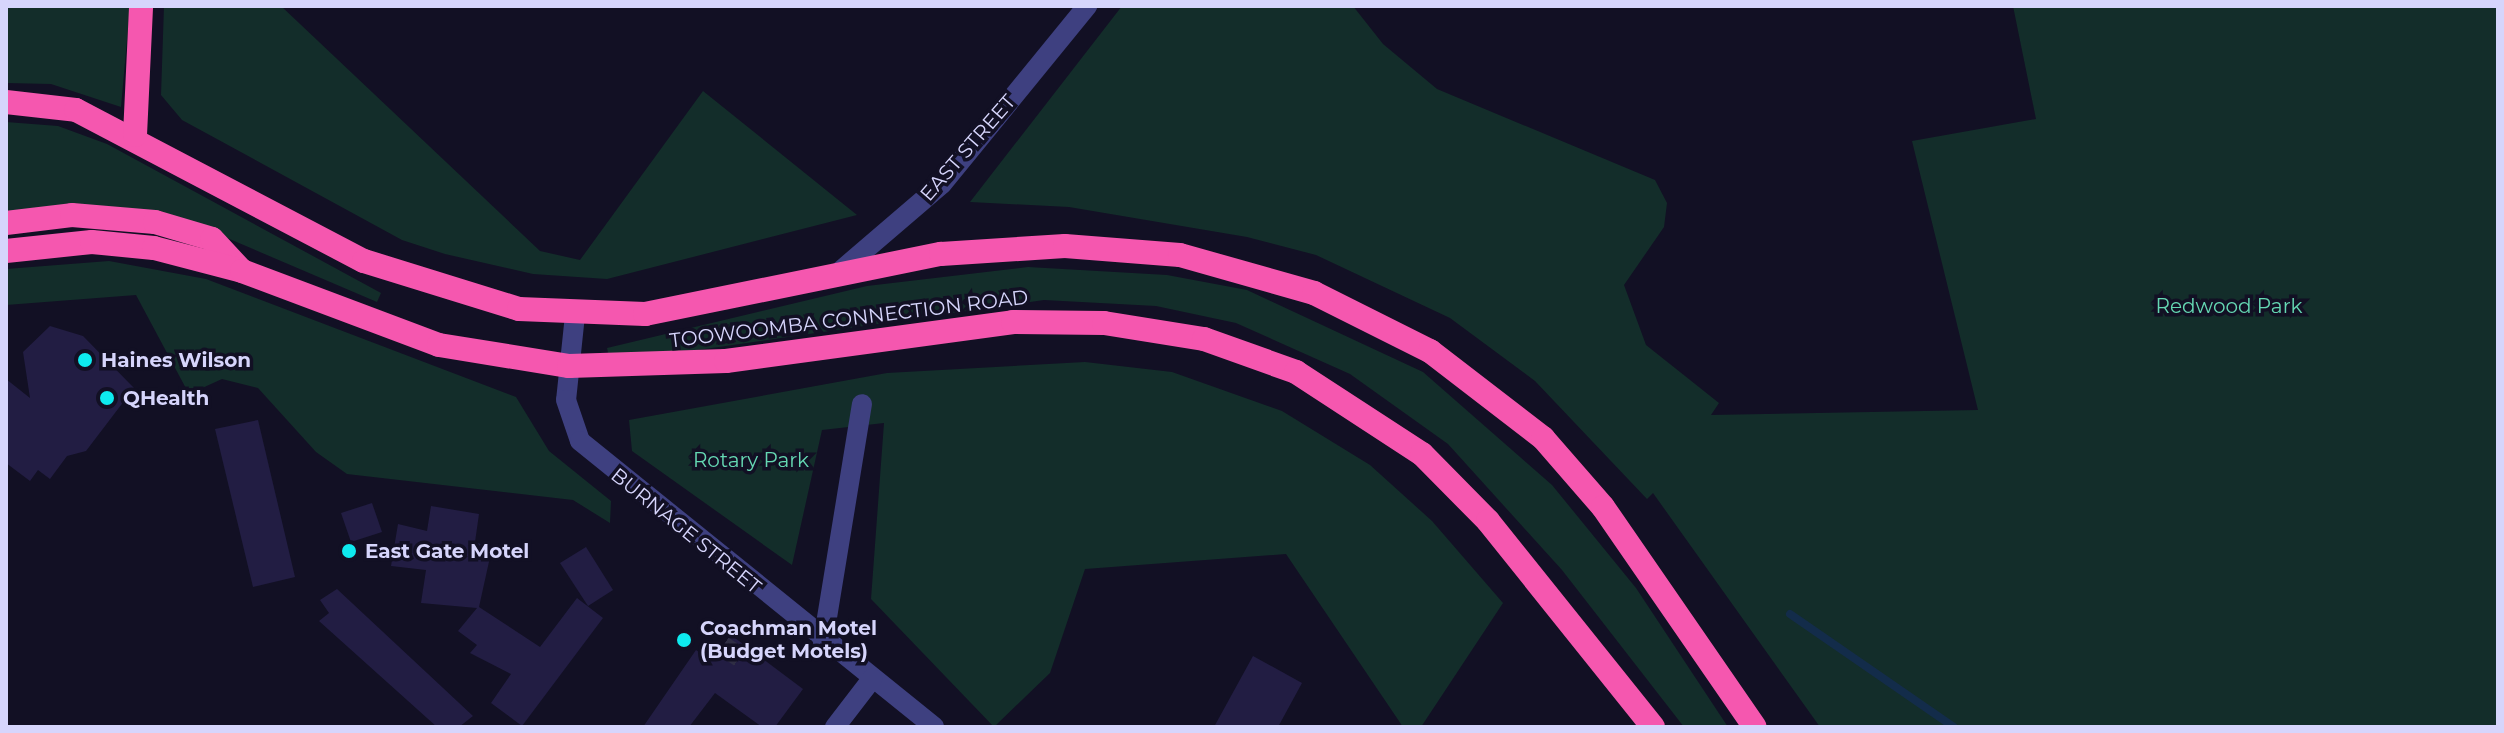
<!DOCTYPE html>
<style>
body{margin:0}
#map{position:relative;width:2504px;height:733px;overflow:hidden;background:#121024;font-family:Montserrat,sans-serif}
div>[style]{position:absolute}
.green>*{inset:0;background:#132d2a}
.stream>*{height:8px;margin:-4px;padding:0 4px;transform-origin:4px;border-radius:4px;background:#132c4a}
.building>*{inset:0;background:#221d43}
.minor-tunnel>*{height:20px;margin-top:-10px;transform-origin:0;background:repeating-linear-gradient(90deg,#2f2e44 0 20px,transparent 0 30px)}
.minor>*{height:20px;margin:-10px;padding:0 10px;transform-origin:10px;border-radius:10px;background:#3e4080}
.highway>*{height:24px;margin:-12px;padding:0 12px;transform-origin:12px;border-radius:12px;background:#f557af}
.dots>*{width:22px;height:22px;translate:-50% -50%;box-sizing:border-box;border:4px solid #121024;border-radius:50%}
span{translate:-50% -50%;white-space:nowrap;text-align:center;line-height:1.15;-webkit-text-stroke:7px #121024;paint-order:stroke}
.street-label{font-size:20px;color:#d6d5fc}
.park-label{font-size:20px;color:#65d8b3}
.poi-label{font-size:20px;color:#d6d5fc;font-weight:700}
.left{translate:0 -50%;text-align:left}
.frame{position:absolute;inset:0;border:8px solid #d6d5fc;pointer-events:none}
</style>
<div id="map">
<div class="green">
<i style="clip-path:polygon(6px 6px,130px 6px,121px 107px,51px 84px,6px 83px)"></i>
<i style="clip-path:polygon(164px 6px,281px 6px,540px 251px,580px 260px,703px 91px,857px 215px,607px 279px,533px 274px,445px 254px,402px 240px,182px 120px,161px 95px)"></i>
<i style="clip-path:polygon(1122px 6px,1353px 6px,1383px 44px,1437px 89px,1655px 180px,1667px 203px,1664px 227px,1624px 285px,1646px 345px,1719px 403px,1711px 415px,1978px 410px,1912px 141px,2036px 119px,2013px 6px,2498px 6px,2498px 727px,1820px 727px,1653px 493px,1647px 499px,1535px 381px,1450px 318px,1316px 255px,1247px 237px,1069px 207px,970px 202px)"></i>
<i style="clip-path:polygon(6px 122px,58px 126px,107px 144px,381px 293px,377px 302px,192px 223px,6px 214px)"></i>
<i style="clip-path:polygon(109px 261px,206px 279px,516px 397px,549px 451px,611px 501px,610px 523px,573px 500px,347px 474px,316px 452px,258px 388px,222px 379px,189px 394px,136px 295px,6px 305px,6px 269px)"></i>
<i style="clip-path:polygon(1028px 267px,1167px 275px,1247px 290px,1423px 372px,1552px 485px,1636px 588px,1728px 727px,1684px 727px,1562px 570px,1448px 444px,1350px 374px,1236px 323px,1156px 306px,1044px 300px,684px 352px,609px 357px,607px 348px,867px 286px)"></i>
<i style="clip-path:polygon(1085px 362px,1172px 372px,1282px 411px,1370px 465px,1432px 521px,1503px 603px,1421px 727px,1403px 727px,1286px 554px,1085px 569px,1050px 673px,994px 727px,871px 599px,884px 423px,822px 430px,792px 565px,632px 451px,629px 420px,887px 373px)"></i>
</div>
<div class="stream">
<i style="left:1790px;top:614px;width:199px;rotate:34.6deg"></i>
</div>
<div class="building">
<i style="clip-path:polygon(50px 326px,83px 336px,134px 388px,86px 451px,67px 456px,50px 479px,38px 470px,30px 481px,6px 463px,6px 379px,30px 398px,23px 352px)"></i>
<i style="clip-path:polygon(258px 420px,295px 577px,253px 587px,215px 429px)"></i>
<i style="clip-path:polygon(372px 503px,382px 532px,351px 542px,341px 513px)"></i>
<i style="clip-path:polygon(431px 506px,479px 514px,475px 542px,492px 548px,479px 607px,540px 647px,577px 598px,603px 618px,522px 726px,491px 703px,511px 674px,470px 653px,477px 645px,458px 631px,477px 608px,421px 603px,426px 570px,391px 566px,398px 524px,427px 531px)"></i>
<i style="clip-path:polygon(586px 547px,613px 590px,588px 606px,560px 563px)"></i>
<i style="clip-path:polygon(337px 589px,427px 673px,473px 716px,459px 727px,437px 727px,319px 621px,329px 613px,320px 600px)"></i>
<i style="clip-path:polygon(731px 635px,803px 689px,775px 727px,762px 727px,715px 693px,689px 727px,643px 727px,696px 650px,711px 661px)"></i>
<i style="clip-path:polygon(1253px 656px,1302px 683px,1278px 727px,1214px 727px)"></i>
</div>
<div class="minor-tunnel">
<i style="left:723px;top:646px;width:22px;rotate:34deg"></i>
</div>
<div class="minor">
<i style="left:838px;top:273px;width:137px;rotate:-40.6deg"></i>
<i style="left:942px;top:184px;width:230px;rotate:-50.8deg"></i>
<i style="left:575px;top:315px;width:85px;rotate:96deg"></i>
<i style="left:566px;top:400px;width:43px;rotate:71.1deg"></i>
<i style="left:580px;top:441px;width:455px;rotate:38.9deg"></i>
<i style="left:823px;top:642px;width:241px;rotate:-80.7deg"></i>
<i style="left:835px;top:727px;width:61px;rotate:-52.4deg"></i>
</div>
<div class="highway">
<i style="left:6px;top:102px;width:70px;rotate:6.5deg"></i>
<i style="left:76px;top:110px;width:325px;rotate:27.7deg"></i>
<i style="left:364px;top:261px;width:162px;rotate:17.2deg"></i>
<i style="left:519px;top:309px;width:126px;rotate:2.3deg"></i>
<i style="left:645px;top:314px;width:302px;rotate:-11.5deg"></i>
<i style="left:941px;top:254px;width:124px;rotate:-3.7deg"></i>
<i style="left:1065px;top:246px;width:115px;rotate:4.5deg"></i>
<i style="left:1180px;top:255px;width:139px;rotate:15.8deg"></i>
<i style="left:1314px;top:293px;width:130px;rotate:26.6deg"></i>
<i style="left:1430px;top:351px;width:143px;rotate:37.6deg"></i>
<i style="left:1543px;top:438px;width:91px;rotate:49deg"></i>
<i style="left:1603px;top:507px;width:267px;rotate:55.4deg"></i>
<i style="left:135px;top:135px;width:129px;rotate:-87.3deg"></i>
<i style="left:6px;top:223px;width:66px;rotate:-6.9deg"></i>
<i style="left:72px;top:215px;width:83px;rotate:4.8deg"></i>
<i style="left:155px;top:222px;width:59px;rotate:16.6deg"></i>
<i style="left:212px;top:239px;width:41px;rotate:47deg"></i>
<i style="left:6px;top:251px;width:86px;rotate:-6deg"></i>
<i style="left:92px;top:242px;width:62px;rotate:5.5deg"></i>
<i style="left:154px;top:248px;width:91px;rotate:14.6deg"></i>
<i style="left:242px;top:271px;width:210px;rotate:20.6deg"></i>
<i style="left:439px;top:345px;width:132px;rotate:9.2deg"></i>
<i style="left:569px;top:366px;width:157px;rotate:-1.8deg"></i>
<i style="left:726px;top:361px;width:290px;rotate:-7.7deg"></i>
<i style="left:1013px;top:322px;width:91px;rotate:0.6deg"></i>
<i style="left:1104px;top:323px;width:101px;rotate:9.1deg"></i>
<i style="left:1204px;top:339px;width:98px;rotate:19.7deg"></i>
<i style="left:1296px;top:372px;width:150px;rotate:33.1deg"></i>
<i style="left:1422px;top:454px;width:94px;rotate:45.4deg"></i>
<i style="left:1488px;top:521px;width:264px;rotate:51.3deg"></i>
</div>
<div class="dots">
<i style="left:85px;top:360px;background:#0eeaef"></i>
<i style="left:107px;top:398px;background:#0eeaef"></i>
<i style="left:349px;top:551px;background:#0eeaef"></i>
<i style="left:684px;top:640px;background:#0eeaef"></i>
</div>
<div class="street-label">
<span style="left:968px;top:148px;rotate:-49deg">EAST STREET</span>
<span style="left:849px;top:319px;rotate:-7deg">TOOWOOMBA CONNECTION ROAD</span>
<span style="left:686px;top:531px;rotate:39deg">BURNAGE STREET</span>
</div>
<div class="park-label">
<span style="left:2229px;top:306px">Redwood Park</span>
<span style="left:751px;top:460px">Rotary Park</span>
</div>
<div class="poi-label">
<span class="left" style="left:101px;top:360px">Haines Wilson</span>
<span class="left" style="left:123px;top:398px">QHealth</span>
<span class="left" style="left:365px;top:551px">East Gate Motel</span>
<span class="left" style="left:700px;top:640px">Coachman Motel<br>(Budget Motels)</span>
</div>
<div class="frame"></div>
</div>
